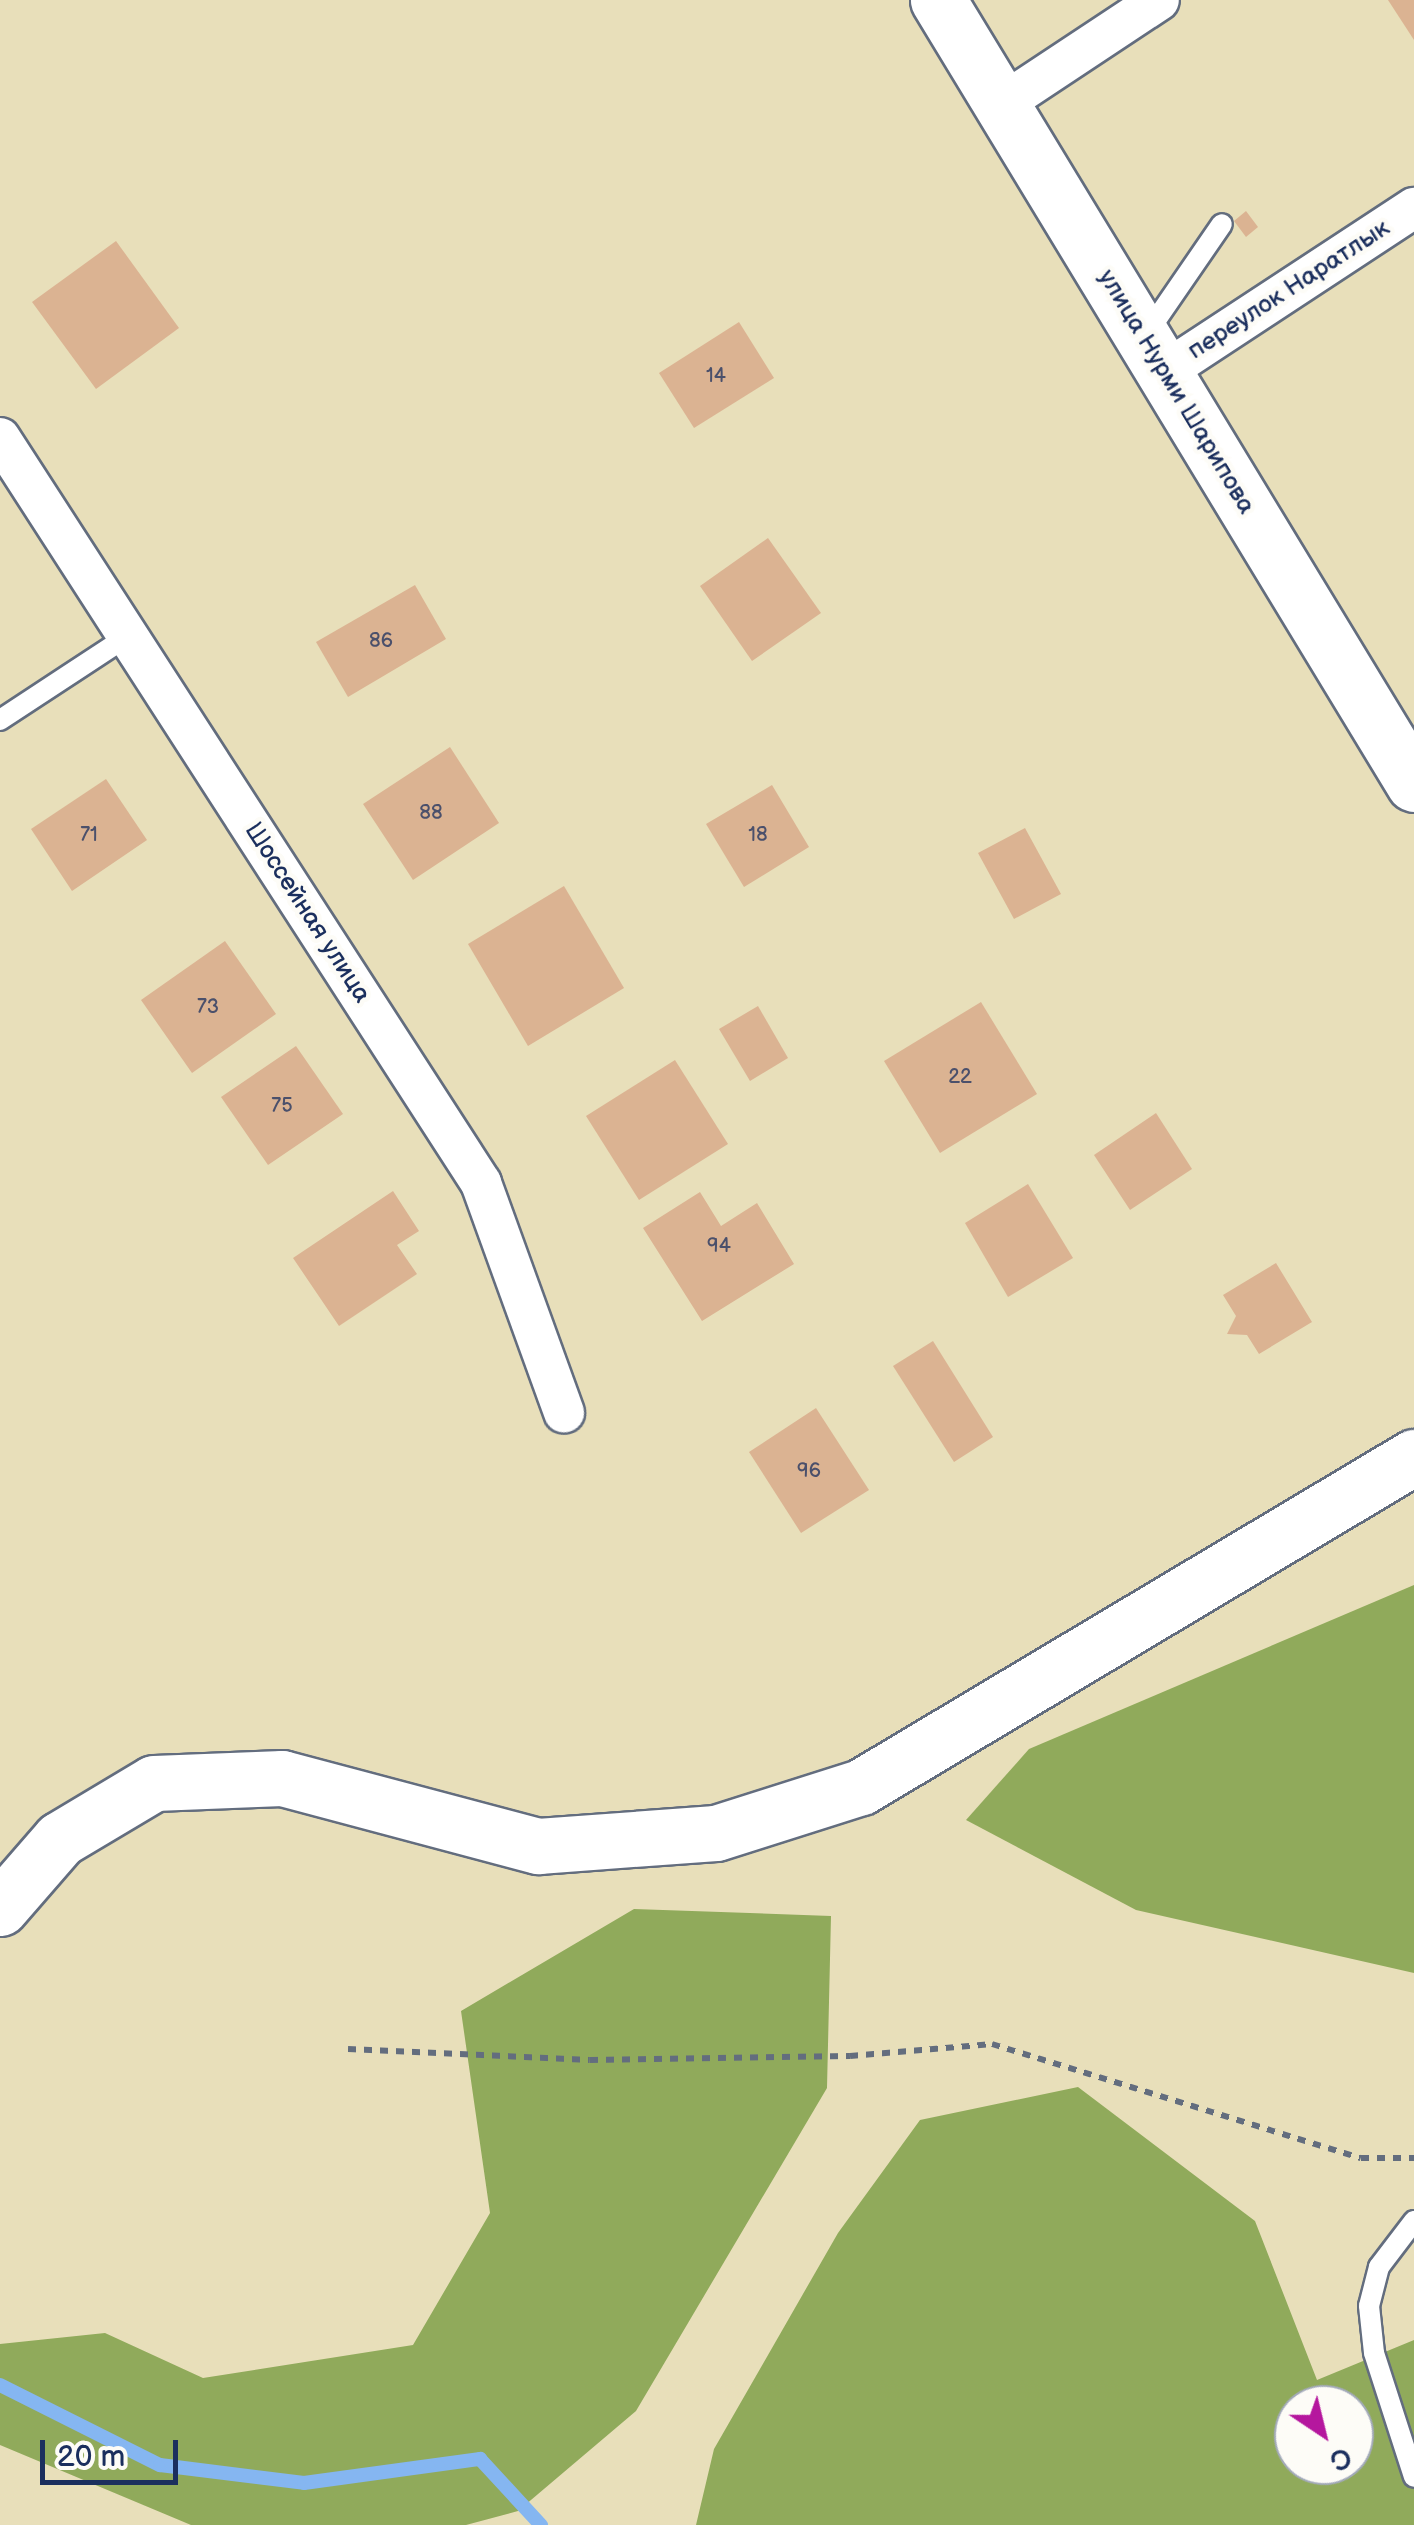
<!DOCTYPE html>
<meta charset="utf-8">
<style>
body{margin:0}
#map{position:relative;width:1414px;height:2525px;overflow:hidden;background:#e8dfba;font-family:"Balsamiq Sans",sans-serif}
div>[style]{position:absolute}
.forest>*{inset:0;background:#90aa5b}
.stream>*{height:14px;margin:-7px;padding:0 7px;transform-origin:7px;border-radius:7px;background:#85b6f1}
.building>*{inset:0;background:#dbb392}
.path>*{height:6px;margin-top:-3px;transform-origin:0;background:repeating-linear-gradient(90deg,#636d7e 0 8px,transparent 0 16px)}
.roads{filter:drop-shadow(2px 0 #636d7e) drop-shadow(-2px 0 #636d7e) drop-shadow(0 2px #636d7e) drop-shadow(0 -2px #636d7e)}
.service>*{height:20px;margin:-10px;padding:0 10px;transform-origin:10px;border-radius:10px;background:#fff}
.minor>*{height:40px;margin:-20px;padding:0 20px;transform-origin:20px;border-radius:20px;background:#fff}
.secondary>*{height:55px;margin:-27.5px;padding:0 27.5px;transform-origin:27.5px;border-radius:27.5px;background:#fff}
span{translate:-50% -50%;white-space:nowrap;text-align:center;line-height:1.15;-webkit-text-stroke:9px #fdfcf7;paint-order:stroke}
.number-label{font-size:20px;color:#4b506b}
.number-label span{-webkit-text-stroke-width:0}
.street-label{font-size:25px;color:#1b2f5e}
.north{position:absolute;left:1274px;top:2385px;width:100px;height:100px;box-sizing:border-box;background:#fdfcf7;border:2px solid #a3aaba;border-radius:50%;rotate:145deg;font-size:28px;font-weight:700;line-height:40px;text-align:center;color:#1b2f5e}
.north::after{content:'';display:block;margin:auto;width:35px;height:45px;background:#b5179e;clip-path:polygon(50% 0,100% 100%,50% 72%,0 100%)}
.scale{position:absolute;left:40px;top:2440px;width:138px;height:45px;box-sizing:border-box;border:5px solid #1b2f5e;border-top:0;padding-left:12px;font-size:30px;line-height:35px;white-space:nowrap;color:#1b2f5e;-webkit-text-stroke:8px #fdfcf7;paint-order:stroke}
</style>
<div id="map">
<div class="forest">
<i style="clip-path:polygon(1414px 1585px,1414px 1973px,1136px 1910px,966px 1820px,1029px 1749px)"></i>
<i style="clip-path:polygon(634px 1909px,831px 1916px,827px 2088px,636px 2411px,518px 2511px,466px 2525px,191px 2525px,0 2445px,0 2344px,105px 2333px,203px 2378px,413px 2345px,490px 2213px,461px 2011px)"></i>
<i style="clip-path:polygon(evenodd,1078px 2087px,1255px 2221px,1317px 2380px,1414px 2340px,1414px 2525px,696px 2525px,714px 2449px,838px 2233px,920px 2120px,1078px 2087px,1294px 2405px,1354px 2405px,1354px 2465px,1294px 2465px,1294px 2405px)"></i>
</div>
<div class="stream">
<i style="left:0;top:2385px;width:179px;rotate:26.6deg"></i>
<i style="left:160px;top:2465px;width:145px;rotate:7.1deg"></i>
<i style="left:304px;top:2483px;width:178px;rotate:-7.8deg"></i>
<i style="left:480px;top:2459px;width:90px;rotate:47.3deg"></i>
</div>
<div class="building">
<i style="clip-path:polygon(1388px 0,1414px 0,1414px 40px)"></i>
<i style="clip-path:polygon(1246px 211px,1258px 227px,1246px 237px,1234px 221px)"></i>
<i style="clip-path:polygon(116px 241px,179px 328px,96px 389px,32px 302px)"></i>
<i style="clip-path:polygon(739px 322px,774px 378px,694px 428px,659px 373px)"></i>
<i style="clip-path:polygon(768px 538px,821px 613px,752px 661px,700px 586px)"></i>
<i style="clip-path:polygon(415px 585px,446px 639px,348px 697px,316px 642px)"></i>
<i style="clip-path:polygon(450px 747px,499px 823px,413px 880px,363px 804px)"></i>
<i style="clip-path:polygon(106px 779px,147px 840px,72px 891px,31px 829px)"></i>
<i style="clip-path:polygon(772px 785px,809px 847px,744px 887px,706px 824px)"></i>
<i style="clip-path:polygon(1025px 828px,1061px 894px,1014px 919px,978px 853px)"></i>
<i style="clip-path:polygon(564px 886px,624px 988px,528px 1046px,468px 944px)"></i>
<i style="clip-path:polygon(225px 941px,276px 1014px,192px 1073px,141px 1000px)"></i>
<i style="clip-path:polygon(981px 1002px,1037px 1094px,940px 1153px,884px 1061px)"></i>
<i style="clip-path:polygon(758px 1006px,788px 1058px,750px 1081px,719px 1029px)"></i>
<i style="clip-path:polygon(296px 1046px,343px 1114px,268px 1165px,221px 1097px)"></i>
<i style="clip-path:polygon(675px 1060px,728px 1144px,639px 1200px,586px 1116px)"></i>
<i style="clip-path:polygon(1156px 1113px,1192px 1169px,1130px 1210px,1094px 1155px)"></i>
<i style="clip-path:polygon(1028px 1184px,1073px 1258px,1008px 1297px,965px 1223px)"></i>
<i style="clip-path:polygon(393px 1191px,419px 1231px,397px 1245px,417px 1274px,339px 1326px,293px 1258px)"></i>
<i style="clip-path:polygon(700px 1192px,721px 1226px,757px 1203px,794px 1264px,702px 1321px,643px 1228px)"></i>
<i style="clip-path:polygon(1276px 1263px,1312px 1322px,1259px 1354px,1247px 1335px,1227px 1334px,1236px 1316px,1223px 1295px)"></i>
<i style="clip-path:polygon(933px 1341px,993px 1437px,954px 1462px,893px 1366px)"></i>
<i style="clip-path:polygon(816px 1408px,869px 1490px,801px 1533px,749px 1452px)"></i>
</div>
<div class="path">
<i style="left:348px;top:2049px;width:242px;rotate:2.6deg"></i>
<i style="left:590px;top:2060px;width:260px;rotate:-0.9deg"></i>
<i style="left:850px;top:2056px;width:143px;rotate:-4.8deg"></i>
<i style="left:992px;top:2044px;width:386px;rotate:17.2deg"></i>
<i style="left:1361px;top:2158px;width:53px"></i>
</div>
<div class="roads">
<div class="service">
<i style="left:1147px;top:333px;width:132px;rotate:-55.5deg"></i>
<i style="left:0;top:720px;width:153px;rotate:-33.3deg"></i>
<i style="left:1414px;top:2221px;width:58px;rotate:127.3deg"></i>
<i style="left:1379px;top:2267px;width:40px;rotate:104.4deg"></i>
<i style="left:1369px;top:2306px;width:47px;rotate:83.9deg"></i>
<i style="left:1374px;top:2353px;width:130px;rotate:72.1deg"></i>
</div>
<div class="minor">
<i style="left:1002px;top:104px;width:188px;rotate:-33.5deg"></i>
<i style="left:1164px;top:372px;width:299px;rotate:-33.3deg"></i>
<i style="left:0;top:438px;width:887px;rotate:57.15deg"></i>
<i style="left:481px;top:1183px;width:244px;rotate:70.1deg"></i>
</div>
<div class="secondary">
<i style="left:938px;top:0;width:917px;rotate:58.74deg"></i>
<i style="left:0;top:1908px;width:91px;rotate:-49deg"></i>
<i style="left:60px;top:1839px;width:109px;rotate:-30.8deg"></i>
<i style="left:154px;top:1783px;width:128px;rotate:-2.2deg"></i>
<i style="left:282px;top:1778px;width:265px;rotate:14.9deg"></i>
<i style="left:538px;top:1846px;width:178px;rotate:-4.2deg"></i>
<i style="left:716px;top:1833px;width:152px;rotate:-17.6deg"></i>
<i style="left:861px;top:1787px;width:644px;rotate:-30.83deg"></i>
</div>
</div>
<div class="number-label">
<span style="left:716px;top:376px">14</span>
<span style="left:381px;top:641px">86</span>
<span style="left:431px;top:813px">88</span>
<span style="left:89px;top:835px">71</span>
<span style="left:758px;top:835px">18</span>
<span style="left:208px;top:1007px">73</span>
<span style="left:960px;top:1077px">22</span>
<span style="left:282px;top:1106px">75</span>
<span style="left:719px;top:1246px">94</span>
<span style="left:809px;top:1471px">96</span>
</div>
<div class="street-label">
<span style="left:1289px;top:290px;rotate:-33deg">переулок Наратлык</span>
<span style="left:1176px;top:392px;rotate:59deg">улица Нурми Шарипова</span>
<span style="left:307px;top:913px;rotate:57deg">Шоссейная улица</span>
</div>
<div class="north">С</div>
<div class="scale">20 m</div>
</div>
